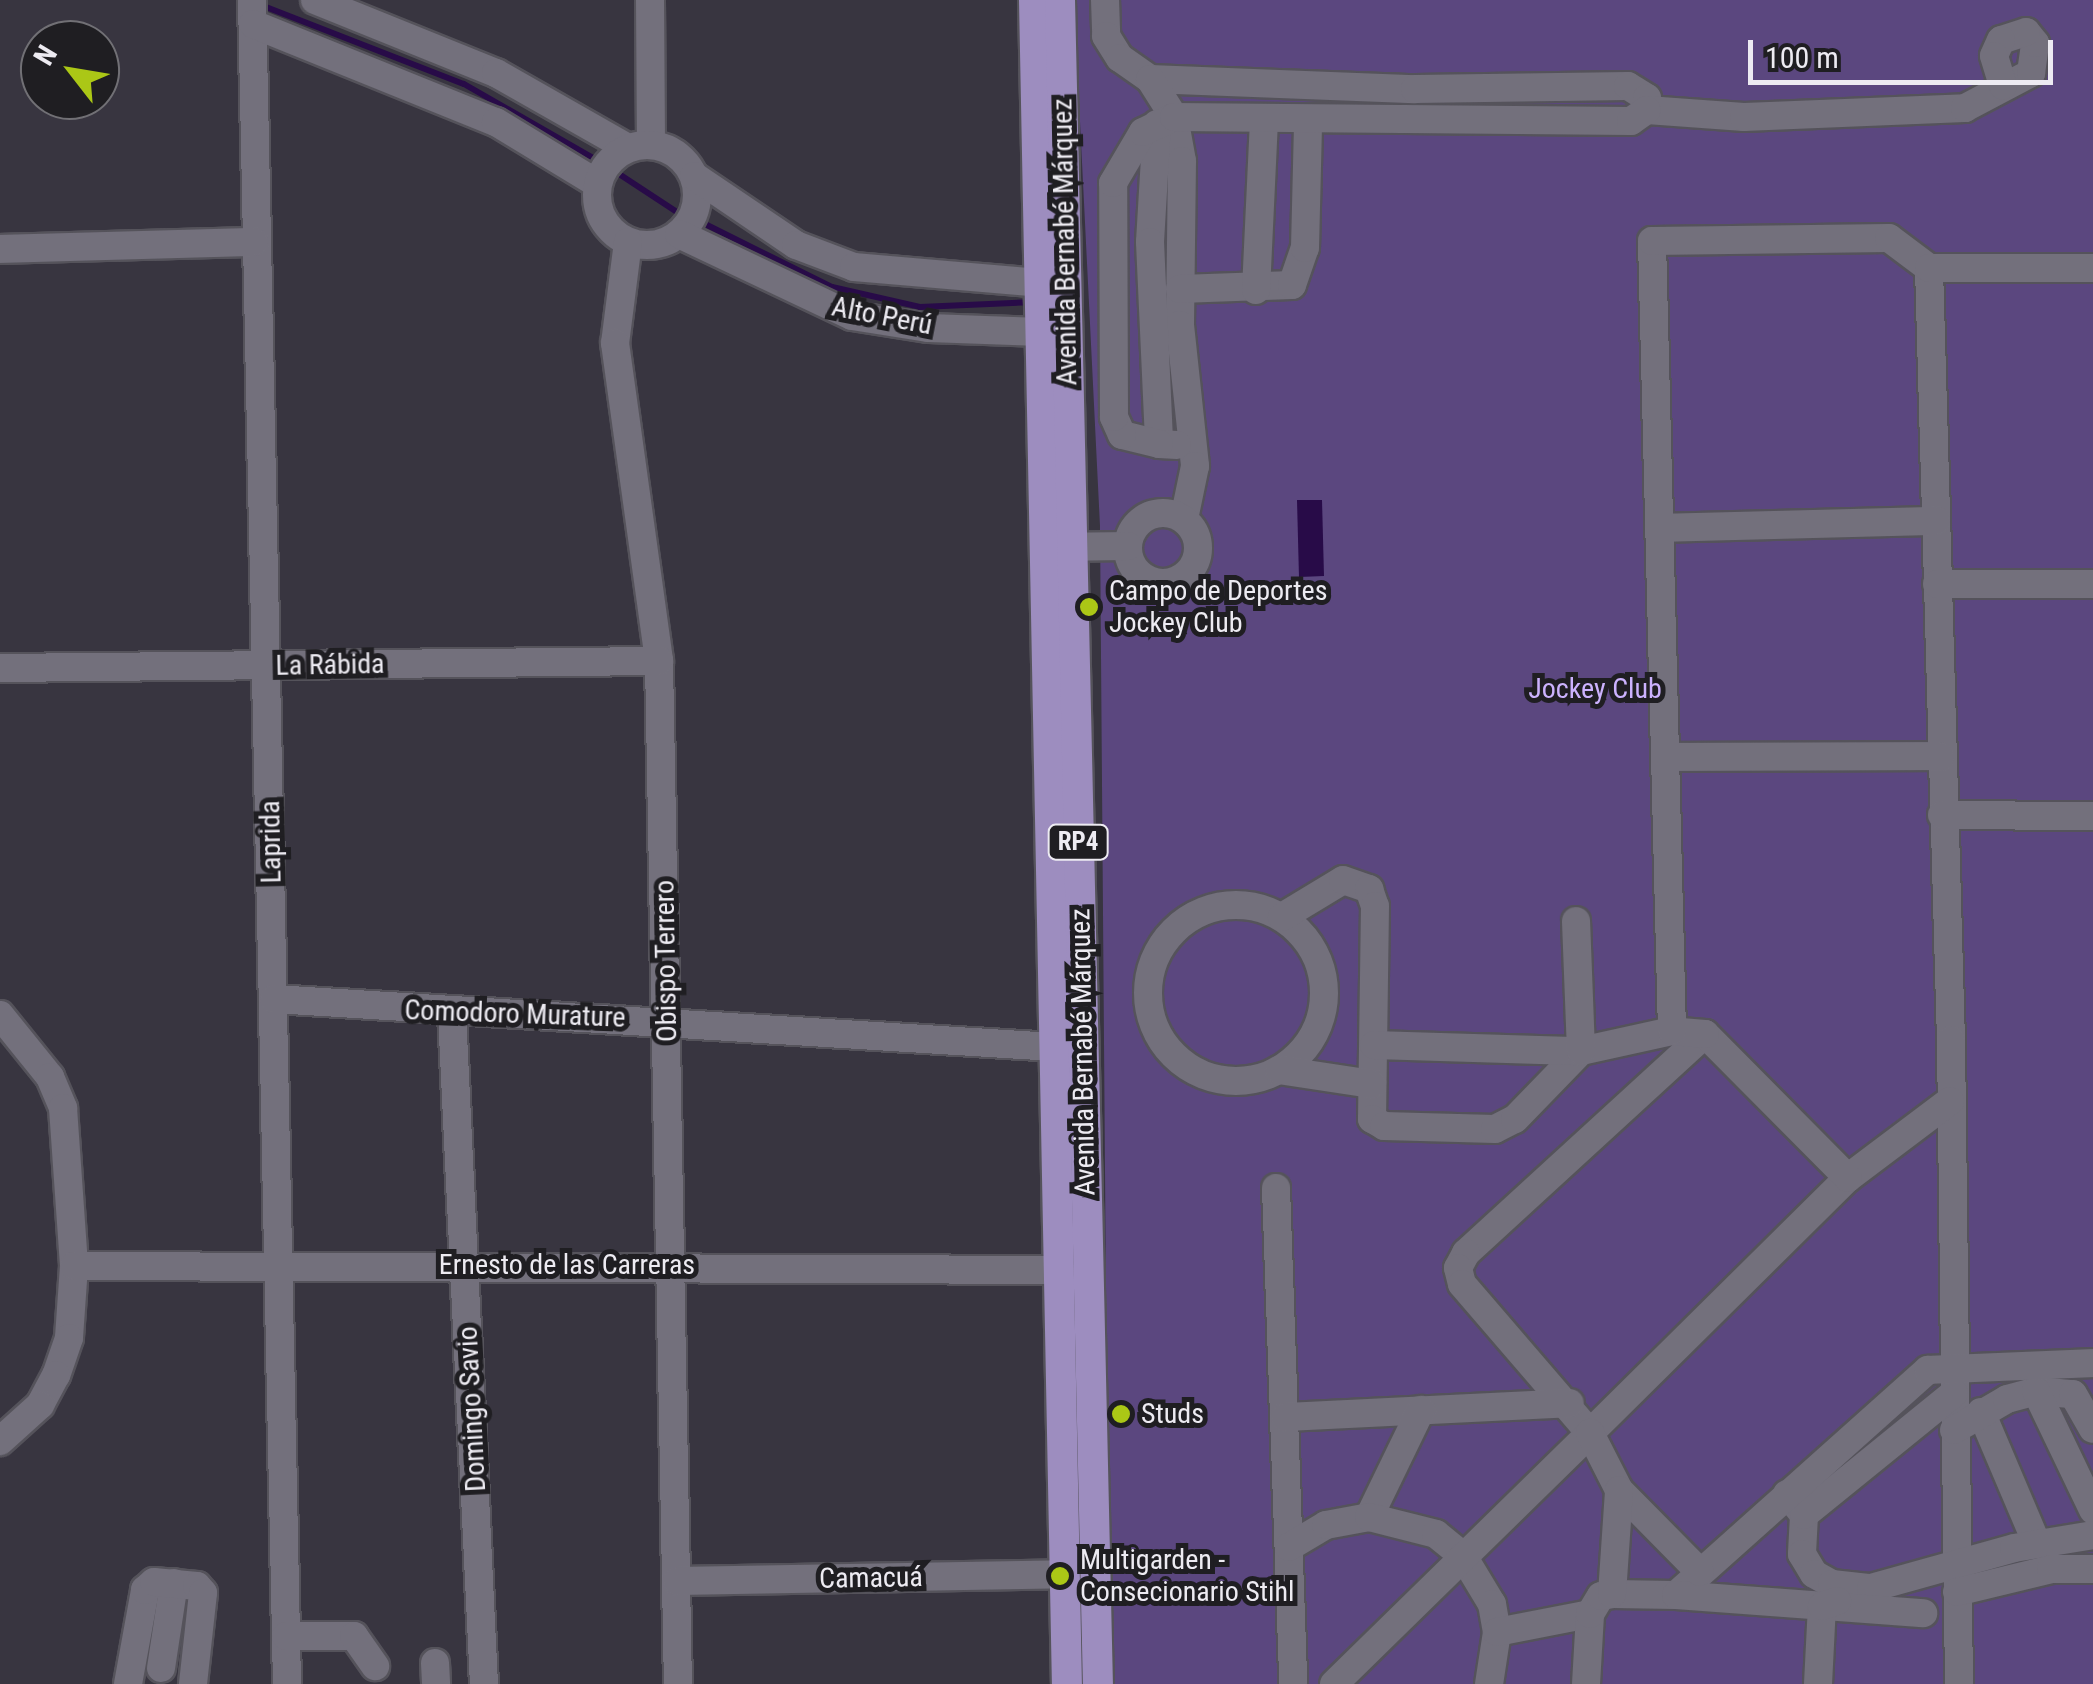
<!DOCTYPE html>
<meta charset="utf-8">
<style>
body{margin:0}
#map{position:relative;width:2093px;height:1684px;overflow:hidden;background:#383540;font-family:"Roboto Condensed",sans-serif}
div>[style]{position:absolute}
.green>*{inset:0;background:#5b477f}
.water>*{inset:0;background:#280b48}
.stream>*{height:6px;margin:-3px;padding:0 3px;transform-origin:3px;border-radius:3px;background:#280b48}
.roads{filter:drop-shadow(2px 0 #55535b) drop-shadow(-2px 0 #55535b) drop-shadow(0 2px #55535b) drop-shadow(0 -2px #55535b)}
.minor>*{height:28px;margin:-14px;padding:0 14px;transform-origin:14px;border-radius:14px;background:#73707c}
.minor>.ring{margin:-14px;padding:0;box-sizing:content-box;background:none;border:28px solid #73707c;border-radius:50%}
.major>*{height:30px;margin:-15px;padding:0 15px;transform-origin:15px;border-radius:15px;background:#9d8dbf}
.dots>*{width:28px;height:28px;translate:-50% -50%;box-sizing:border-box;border:5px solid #1f1e22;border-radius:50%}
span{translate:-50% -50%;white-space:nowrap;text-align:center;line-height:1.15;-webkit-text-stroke:10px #1f1e22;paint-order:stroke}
.shield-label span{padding:2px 8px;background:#1f1e22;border:2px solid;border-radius:8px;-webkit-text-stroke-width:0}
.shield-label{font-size:25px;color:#edebf2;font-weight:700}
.street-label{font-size:28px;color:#edebf2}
.poi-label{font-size:28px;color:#edebf2}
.left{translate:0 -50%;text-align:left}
.park-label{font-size:28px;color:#ccb2fe}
.north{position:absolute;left:20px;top:20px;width:100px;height:100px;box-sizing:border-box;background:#1f1e22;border:2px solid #717075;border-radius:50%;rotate:301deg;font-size:28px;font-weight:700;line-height:40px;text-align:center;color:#edebf2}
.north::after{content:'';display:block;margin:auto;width:35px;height:45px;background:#abc716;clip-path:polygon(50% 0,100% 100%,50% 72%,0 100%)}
.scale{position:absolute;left:1748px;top:40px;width:305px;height:45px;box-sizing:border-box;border:5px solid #edebf2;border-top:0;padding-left:12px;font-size:30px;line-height:35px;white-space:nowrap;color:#edebf2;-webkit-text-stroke:8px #1f1e22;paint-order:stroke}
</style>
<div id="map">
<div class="green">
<i style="clip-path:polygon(1074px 0,2093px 0,2093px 1684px,1109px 1684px,1100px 526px)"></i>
</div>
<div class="water">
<i style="clip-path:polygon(1297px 500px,1322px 500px,1324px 576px,1299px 577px)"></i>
</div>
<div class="stream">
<i style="left:266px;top:7px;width:212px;rotate:21.3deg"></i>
<i style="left:464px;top:84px;width:157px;rotate:29.8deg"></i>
<i style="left:616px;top:172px;width:77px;rotate:33.3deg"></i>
<i style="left:701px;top:222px;width:146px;rotate:26.4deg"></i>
<i style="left:832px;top:287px;width:90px;rotate:12.8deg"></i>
<i style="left:920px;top:307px;width:113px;rotate:-2.5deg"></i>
</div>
<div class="roads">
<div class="minor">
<i style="left:252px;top:0;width:1684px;rotate:88.81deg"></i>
<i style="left:315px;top:0;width:195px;rotate:22deg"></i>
<i style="left:496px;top:73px;width:152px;rotate:29.6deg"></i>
<i style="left:650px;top:0;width:145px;rotate:89.6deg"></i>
<i style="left:1105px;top:0;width:36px;rotate:88deg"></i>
<i style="left:1106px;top:36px;width:26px;rotate:58deg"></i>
<i style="left:1120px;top:58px;width:37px;rotate:35deg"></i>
<i style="left:1150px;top:79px;width:265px;rotate:2.2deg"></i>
<i style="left:1415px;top:89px;width:213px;rotate:-0.8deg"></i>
<i style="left:1628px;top:86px;width:22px;rotate:32deg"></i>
<i style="left:1647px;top:98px;width:12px;rotate:90deg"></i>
<i style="left:253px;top:24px;width:262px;rotate:22deg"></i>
<i style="left:496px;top:122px;width:119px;rotate:31.3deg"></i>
<i style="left:1150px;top:79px;width:45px;rotate:57.7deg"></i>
<i style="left:1174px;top:117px;width:45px;rotate:79.7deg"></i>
<i style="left:1182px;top:161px;width:164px;rotate:90.7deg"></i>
<i style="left:1180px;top:325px;width:142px;rotate:83.9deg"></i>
<i style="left:1195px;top:466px;width:54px;rotate:101.7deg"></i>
<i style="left:1647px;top:110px;width:97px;rotate:4.1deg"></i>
<i style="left:1744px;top:117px;width:221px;rotate:-2.3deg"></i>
<i style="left:1965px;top:108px;width:75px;rotate:-27.9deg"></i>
<i style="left:2031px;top:73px;width:30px;rotate:-82deg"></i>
<i style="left:2035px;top:43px;width:14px;rotate:-129deg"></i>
<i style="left:2026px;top:32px;width:26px;rotate:162deg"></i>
<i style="left:2001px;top:40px;width:17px;rotate:114deg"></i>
<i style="left:1994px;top:56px;width:31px;rotate:73deg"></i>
<i style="left:1157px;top:124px;width:118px;rotate:93.4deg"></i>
<i style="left:1150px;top:242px;width:202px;rotate:87.4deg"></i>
<i style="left:1159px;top:444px;width:18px;rotate:3deg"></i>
<i class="ring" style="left:597px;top:145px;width:72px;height:72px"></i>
<i style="left:694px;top:176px;width:123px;rotate:34.1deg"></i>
<i style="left:796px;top:245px;width:62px;rotate:20.8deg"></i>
<i style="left:854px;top:267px;width:186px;rotate:4.9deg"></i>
<i style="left:679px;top:234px;width:191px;rotate:25.4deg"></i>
<i style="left:852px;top:316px;width:78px;rotate:8.9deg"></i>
<i style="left:929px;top:328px;width:112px;rotate:2deg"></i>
<i style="left:628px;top:242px;width:102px;rotate:97.3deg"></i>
<i style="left:615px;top:343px;width:321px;rotate:82.1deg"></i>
<i style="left:659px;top:661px;width:1023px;rotate:88.94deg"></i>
<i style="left:0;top:249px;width:254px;rotate:-1.6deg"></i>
<i style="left:1929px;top:268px;width:772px;rotate:88.37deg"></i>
<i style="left:1951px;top:1040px;width:644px;rotate:89.29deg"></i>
<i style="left:1180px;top:289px;width:112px;rotate:-2deg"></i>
<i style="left:1292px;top:285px;width:39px;rotate:-71deg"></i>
<i style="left:1305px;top:248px;width:125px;rotate:-88.6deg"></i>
<i style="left:1256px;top:290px;width:169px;rotate:-87.3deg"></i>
<i style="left:1159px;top:444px;width:38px;rotate:-166deg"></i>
<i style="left:1122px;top:435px;width:20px;rotate:-114deg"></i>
<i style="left:1114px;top:417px;width:234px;rotate:-90.2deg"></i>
<i style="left:1113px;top:183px;width:59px;rotate:-59.5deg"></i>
<i style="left:1143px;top:132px;width:34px;rotate:-26deg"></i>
<i style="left:1174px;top:117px;width:457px;rotate:0.5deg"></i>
<i style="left:1631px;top:121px;width:19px;rotate:-35deg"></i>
<i class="ring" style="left:1128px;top:513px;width:42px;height:42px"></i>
<i style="left:1661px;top:528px;width:275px;rotate:-1.5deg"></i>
<i style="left:1051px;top:547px;width:77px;rotate:-0.7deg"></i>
<i style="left:1937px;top:584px;width:156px"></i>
<i style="left:0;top:668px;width:659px;rotate:-0.61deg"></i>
<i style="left:1668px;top:757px;width:272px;rotate:-0.2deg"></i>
<i style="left:1942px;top:815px;width:151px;rotate:0.4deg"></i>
<i class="ring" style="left:1148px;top:905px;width:148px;height:148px"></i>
<i style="left:1282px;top:917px;width:71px;rotate:-31.2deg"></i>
<i style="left:1343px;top:880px;width:28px;rotate:19deg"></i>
<i style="left:1369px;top:889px;width:18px;rotate:71deg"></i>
<i style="left:1375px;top:906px;width:213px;rotate:90.8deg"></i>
<i style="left:1372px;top:1119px;width:14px;rotate:30deg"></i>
<i style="left:1384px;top:1126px;width:111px;rotate:1.5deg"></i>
<i style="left:1495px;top:1129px;width:22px;rotate:-27deg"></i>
<i style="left:1515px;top:1119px;width:95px;rotate:-45.9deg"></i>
<i style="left:1581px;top:1051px;width:93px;rotate:-12.4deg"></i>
<i style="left:274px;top:999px;width:782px;rotate:3.52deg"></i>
<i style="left:452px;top:1014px;width:671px;rotate:87.27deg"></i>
<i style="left:0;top:1015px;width:80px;rotate:51.1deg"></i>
<i style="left:50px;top:1077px;width:34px;rotate:67deg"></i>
<i style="left:63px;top:1108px;width:158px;rotate:86deg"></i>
<i style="left:74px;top:1266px;width:72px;rotate:94deg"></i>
<i style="left:69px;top:1338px;width:39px;rotate:109deg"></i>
<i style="left:56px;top:1375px;width:34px;rotate:118deg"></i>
<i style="left:40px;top:1405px;width:54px;rotate:138deg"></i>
<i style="left:1705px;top:1034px;width:324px;rotate:137.5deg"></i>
<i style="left:1466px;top:1253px;width:17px;rotate:118deg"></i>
<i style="left:1458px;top:1268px;width:16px;rotate:76deg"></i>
<i style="left:1462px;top:1284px;width:196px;rotate:49.3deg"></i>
<i style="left:1590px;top:1433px;width:363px;rotate:-44.7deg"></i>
<i style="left:1374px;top:1045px;width:207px;rotate:1.7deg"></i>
<i style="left:1581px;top:1051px;width:130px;rotate:-92.2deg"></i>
<i style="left:1279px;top:1070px;width:94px;rotate:8.6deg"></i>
<i style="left:1950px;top:1101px;width:128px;rotate:143deg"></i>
<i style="left:1848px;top:1178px;width:203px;rotate:-134.8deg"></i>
<i style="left:1705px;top:1034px;width:33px;rotate:-175deg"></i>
<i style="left:1672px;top:1031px;width:790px;rotate:-91.45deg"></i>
<i style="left:1652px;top:241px;width:237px;rotate:-0.7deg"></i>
<i style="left:1889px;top:238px;width:50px;rotate:36.9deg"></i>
<i style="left:1929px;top:268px;width:164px"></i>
<i style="left:1276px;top:1188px;width:496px;rotate:88deg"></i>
<i style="left:74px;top:1266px;width:986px;rotate:0.23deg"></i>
<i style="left:2036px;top:1391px;width:37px;rotate:5deg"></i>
<i style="left:2073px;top:1394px;width:40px;rotate:60.3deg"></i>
<i style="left:1981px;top:1412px;width:143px;rotate:67deg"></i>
<i style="left:1285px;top:1417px;width:285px;rotate:-2.8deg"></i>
<i style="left:1954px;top:1430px;width:61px;rotate:-30.3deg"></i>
<i style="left:2007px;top:1399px;width:30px;rotate:-15deg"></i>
<i style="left:2036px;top:1391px;width:132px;rotate:64.4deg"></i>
<i style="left:1787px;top:1494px;width:27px;rotate:51deg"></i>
<i style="left:1804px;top:1515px;width:39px;rotate:93deg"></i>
<i style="left:1802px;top:1554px;width:23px;rotate:59deg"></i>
<i style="left:1814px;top:1574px;width:21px;rotate:29deg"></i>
<i style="left:1832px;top:1584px;width:39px;rotate:6deg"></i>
<i style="left:1871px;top:1588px;width:148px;rotate:-15.6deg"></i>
<i style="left:2014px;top:1548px;width:80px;rotate:-9.3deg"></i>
<i style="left:1804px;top:1515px;width:193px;rotate:-39.1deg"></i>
<i style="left:1369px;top:1517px;width:119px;rotate:-64.1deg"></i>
<i style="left:1289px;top:1547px;width:43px;rotate:-30.7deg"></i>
<i style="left:1326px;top:1525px;width:44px;rotate:-10.5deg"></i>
<i style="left:1369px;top:1517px;width:69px;rotate:14.2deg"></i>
<i style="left:1436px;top:1534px;width:35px;rotate:39deg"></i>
<i style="left:1463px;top:1556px;width:56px;rotate:58.9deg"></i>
<i style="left:1492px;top:1604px;width:28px;rotate:80deg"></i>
<i style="left:1497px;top:1632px;width:53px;rotate:98.7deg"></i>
<i style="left:677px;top:1581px;width:388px;rotate:-1deg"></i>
<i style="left:1957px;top:1592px;width:97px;rotate:-13.7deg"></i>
<i style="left:2051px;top:1569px;width:42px"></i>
<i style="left:1612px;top:1594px;width:64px;rotate:0.9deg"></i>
<i style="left:1676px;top:1595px;width:338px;rotate:-41.8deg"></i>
<i style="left:1928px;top:1370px;width:165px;rotate:-2.4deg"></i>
<i style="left:1676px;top:1595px;width:248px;rotate:4.2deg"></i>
<i style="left:1497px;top:1632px;width:95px;rotate:-11deg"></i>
<i style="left:286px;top:1636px;width:68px"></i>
<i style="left:354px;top:1636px;width:37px;rotate:55deg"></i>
<i style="left:435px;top:1663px;width:21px;rotate:87deg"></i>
<i style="left:161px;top:1668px;width:86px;rotate:-81.3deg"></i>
<i style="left:128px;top:1684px;width:96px;rotate:-79.7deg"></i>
<i style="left:145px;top:1590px;width:12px;rotate:-42deg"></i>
<i style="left:154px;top:1582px;width:43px;rotate:5.3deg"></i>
<i style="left:197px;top:1586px;width:9px;rotate:49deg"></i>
<i style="left:203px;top:1593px;width:92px;rotate:96.3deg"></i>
<i style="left:1334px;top:1684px;width:359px;rotate:-44.4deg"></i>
<i style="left:1590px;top:1433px;width:64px;rotate:63deg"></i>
<i style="left:1619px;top:1490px;width:115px;rotate:45.4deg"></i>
<i style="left:1586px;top:1684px;width:70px;rotate:-86.7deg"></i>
<i style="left:1590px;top:1614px;width:21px;rotate:-59deg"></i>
<i style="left:1601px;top:1596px;width:11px;rotate:-10deg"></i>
<i style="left:1612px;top:1594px;width:104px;rotate:-86.1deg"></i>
<i style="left:1818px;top:1684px;width:78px;rotate:-87.1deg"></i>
<i style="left:1822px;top:1606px;width:16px;rotate:-18deg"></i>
</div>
<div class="major">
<i style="left:1034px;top:0;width:1684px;rotate:88.88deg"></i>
<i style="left:1060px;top:0;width:1684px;rotate:88.71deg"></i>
</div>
</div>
<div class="dots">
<i style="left:1089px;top:607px;background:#abc716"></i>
<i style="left:1121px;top:1414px;background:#abc716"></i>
<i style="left:1060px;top:1576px;background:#abc716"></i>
</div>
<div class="shield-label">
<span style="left:1078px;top:842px">RP4</span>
</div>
<div class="street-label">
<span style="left:1065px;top:242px;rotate:-91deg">Avenida Bernabé Márquez</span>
<span style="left:882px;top:316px;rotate:11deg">Alto Perú</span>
<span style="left:330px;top:665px;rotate:-1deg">La Rábida</span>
<span style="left:271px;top:842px;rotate:-91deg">Laprida</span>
<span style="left:666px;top:961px;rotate:-91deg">Obispo Terrero</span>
<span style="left:515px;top:1014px;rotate:2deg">Comodoro Murature</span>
<span style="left:1083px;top:1052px;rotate:-91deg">Avenida Bernabé Márquez</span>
<span style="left:567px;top:1265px">Ernesto de las Carreras</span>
<span style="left:472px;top:1409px;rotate:-93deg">Domingo Savio</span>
<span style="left:871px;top:1578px;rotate:-1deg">Camacuá</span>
</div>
<div class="poi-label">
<span class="left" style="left:1109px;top:607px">Campo de Deportes<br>Jockey Club</span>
<span class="left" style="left:1141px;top:1414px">Studs</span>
<span class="left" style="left:1080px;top:1576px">Multigarden -<br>Consecionario Stihl</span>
</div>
<div class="park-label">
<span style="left:1595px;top:689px">Jockey Club</span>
</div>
<div class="north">N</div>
<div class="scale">100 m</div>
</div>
